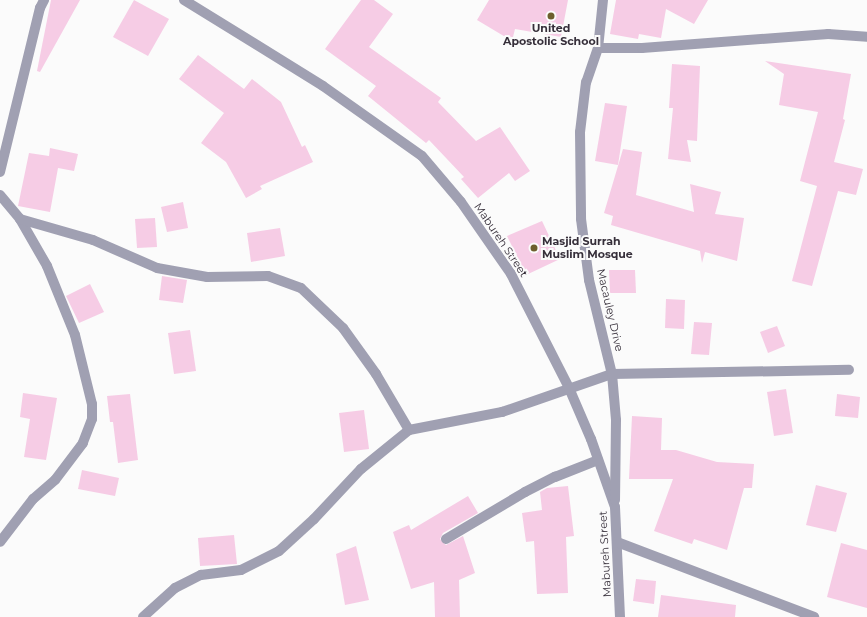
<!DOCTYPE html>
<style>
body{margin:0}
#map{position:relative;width:867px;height:617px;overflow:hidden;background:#fbfbfb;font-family:Montserrat,sans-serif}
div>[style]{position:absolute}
.building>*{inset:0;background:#f6cce5}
.minor>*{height:10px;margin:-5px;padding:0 5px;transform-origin:5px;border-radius:5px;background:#a0a0b2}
.dots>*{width:11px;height:11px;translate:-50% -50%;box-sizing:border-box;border:2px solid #fbfbfb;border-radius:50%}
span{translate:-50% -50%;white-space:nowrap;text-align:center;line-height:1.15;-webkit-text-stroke:4px #fbfbfb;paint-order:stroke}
.poi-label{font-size:11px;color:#362f3a;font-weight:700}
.left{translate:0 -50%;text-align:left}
.street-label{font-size:11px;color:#362f3a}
</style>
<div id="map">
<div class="building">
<i style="clip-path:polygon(51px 0,80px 0,40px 72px,37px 71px)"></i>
<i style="clip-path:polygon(134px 0,169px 19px,148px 56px,113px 37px)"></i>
<i style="clip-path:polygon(361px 0,374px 0,393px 14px,369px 47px,441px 98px,438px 102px,476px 141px,500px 127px,530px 171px,515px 181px,509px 173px,478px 198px,461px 179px,464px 177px,429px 140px,426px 143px,368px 96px,376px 86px,325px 49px)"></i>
<i style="clip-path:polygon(489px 0,568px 0,561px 37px,515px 29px,512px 41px,477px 20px)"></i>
<i style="clip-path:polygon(616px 0,708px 0,694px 24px,666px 9px,661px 38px,639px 34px,638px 39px,610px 34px)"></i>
<i style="clip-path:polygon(198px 55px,244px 89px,252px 79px,281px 102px,302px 147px,305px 145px,313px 162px,260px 186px,262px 189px,246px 198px,226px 162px,201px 143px,224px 113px,179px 79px)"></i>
<i style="clip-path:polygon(765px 61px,851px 74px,843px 119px,845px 120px,834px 162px,863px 169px,856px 195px,838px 191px,812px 286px,792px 281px,817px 186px,800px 181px,818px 112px,779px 105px,784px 74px)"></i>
<i style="clip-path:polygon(672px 64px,700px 66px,697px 141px,687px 140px,691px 162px,668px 159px,673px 108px,669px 108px)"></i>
<i style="clip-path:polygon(605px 103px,627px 106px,618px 165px,595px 161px)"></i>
<i style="clip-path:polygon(50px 148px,78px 154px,74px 171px,58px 168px,50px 212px,18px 206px,29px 153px,49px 156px)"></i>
<i style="clip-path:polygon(623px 149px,642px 152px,636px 195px,694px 212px,690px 184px,721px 192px,715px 214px,744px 218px,737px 261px,705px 252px,702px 263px,700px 251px,611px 225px,613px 216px,604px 213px)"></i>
<i style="clip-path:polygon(183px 202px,188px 228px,167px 232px,161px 207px)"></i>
<i style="clip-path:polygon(155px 218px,157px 247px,137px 248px,135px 219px)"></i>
<i style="clip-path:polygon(542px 221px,560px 259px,526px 275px,507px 236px)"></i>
<i style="clip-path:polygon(280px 228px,285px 256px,251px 262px,247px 233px)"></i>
<i style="clip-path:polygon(609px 270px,635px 270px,636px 293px,610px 293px)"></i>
<i style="clip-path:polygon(162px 276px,187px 280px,183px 303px,159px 300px)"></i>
<i style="clip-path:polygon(90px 284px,104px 312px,79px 323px,66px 296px)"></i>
<i style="clip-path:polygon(666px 299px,685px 300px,684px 329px,665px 328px)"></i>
<i style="clip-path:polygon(694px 322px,712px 323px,709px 355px,691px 354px)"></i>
<i style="clip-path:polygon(777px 326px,785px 346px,768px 353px,760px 332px)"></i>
<i style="clip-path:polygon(190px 330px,196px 371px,174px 374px,168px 333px)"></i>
<i style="clip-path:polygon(786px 389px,793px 433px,774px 436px,767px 392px)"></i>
<i style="clip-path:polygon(23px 393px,57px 398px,46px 460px,24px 457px,30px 419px,20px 417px)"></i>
<i style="clip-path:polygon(130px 394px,138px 460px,118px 463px,113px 422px,110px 422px,107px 396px)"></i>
<i style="clip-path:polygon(837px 394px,860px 397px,858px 418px,835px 416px)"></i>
<i style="clip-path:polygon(364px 410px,369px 449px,344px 452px,339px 413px)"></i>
<i style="clip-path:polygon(632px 416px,662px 418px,661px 450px,676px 450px,717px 462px,754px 464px,752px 488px,744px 488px,727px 550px,694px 539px,692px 544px,654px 531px,673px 479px,629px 479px)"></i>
<i style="clip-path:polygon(82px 470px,119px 478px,115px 496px,78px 489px)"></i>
<i style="clip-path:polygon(816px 485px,847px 493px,836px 532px,806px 525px)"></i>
<i style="clip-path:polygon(568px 486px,574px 536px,566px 537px,568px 593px,537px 594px,534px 541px,526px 542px,522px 513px,542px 510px,540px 492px,547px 488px)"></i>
<i style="clip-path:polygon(468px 496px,478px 513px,443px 533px,440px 539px,446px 545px,463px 536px,475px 573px,459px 580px,460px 617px,435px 617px,434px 582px,411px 589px,393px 532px,409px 525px,411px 530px)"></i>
<i style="clip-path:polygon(234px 535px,237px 564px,200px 566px,198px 538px)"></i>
<i style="clip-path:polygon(841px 543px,867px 550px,867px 608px,827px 597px)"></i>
<i style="clip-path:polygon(356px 546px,369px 600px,345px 605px,336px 554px)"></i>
<i style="clip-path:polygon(636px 579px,656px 581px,654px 604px,633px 601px)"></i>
<i style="clip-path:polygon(661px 595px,736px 605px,735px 617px,658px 617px)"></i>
</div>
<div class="minor">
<i style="left:184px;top:0;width:163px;rotate:31.7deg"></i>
<i style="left:323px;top:86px;width:121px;rotate:35.3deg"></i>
<i style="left:422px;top:156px;width:60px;rotate:49.7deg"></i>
<i style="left:461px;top:202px;width:88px;rotate:55.2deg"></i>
<i style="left:511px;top:274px;width:128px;rotate:63deg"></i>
<i style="left:569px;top:388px;width:56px;rotate:66.7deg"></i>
<i style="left:591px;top:439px;width:72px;rotate:70.6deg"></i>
<i style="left:615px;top:507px;width:110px;rotate:87.4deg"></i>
<i style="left:603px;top:0;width:48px;rotate:95.9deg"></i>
<i style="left:598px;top:48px;width:36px;rotate:109deg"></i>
<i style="left:586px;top:82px;width:50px;rotate:96.8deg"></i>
<i style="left:580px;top:132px;width:87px;rotate:89.3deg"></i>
<i style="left:581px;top:219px;width:62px;rotate:82.5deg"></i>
<i style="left:589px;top:280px;width:97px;rotate:76.3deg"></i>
<i style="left:612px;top:374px;width:46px;rotate:85deg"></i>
<i style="left:616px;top:420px;width:80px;rotate:90.7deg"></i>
<i style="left:598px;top:48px;width:44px"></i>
<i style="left:642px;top:48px;width:187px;rotate:-4.3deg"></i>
<i style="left:828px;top:34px;width:39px;rotate:4deg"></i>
<i style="left:0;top:172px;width:169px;rotate:-76.3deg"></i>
<i style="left:40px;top:8px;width:9px;rotate:-63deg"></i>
<i style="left:0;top:195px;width:31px;rotate:50deg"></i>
<i style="left:20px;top:219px;width:54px;rotate:60.1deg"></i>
<i style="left:47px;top:266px;width:74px;rotate:67.9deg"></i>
<i style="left:75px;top:335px;width:71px;rotate:76.2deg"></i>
<i style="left:92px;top:404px;width:15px;rotate:90deg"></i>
<i style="left:92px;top:419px;width:26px;rotate:111deg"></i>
<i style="left:83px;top:443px;width:46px;rotate:127.1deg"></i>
<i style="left:55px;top:480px;width:29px;rotate:139deg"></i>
<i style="left:33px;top:499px;width:54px;rotate:127.5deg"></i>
<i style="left:20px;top:219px;width:76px;rotate:16deg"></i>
<i style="left:93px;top:240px;width:70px;rotate:23.6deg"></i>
<i style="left:157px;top:268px;width:51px;rotate:10.2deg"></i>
<i style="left:207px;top:277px;width:61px;rotate:-0.9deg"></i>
<i style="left:268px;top:276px;width:35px;rotate:20deg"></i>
<i style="left:301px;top:288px;width:58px;rotate:43.6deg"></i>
<i style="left:343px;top:328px;width:57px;rotate:54.3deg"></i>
<i style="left:376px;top:374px;width:65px;rotate:59.5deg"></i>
<i style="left:446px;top:539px;width:92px;rotate:-30.7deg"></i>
<i style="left:525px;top:492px;width:34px;rotate:-27deg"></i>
<i style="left:555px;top:477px;width:46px;rotate:-21.6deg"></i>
<i style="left:617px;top:542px;width:211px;rotate:20.8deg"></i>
<i style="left:143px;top:617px;width:43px;rotate:-42.2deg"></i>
<i style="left:175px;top:588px;width:29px;rotate:-27deg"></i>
<i style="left:201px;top:575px;width:40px;rotate:-7.1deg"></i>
<i style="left:241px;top:570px;width:42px;rotate:-26.6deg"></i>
<i style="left:279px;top:551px;width:47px;rotate:-42.4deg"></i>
<i style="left:314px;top:519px;width:69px;rotate:-46.8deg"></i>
<i style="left:361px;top:469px;width:62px;rotate:-39.1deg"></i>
<i style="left:409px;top:430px;width:95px;rotate:-11deg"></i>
<i style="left:502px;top:412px;width:116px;rotate:-19.1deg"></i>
<i style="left:612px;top:374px;width:237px;rotate:-1deg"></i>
</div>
<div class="dots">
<i style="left:551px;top:16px;background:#6d5f2d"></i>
<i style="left:534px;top:248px;background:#6d5f2d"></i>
</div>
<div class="poi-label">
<span style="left:551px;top:35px">United<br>Apostolic School</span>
<span class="left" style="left:542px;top:248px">Masjid Surrah<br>Muslim Mosque</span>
</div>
<div class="street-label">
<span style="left:501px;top:240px;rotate:56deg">Mabureh Street</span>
<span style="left:610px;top:310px;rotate:77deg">Macauley Drive</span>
<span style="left:605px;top:554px;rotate:-93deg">Mabureh Street</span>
</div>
</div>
